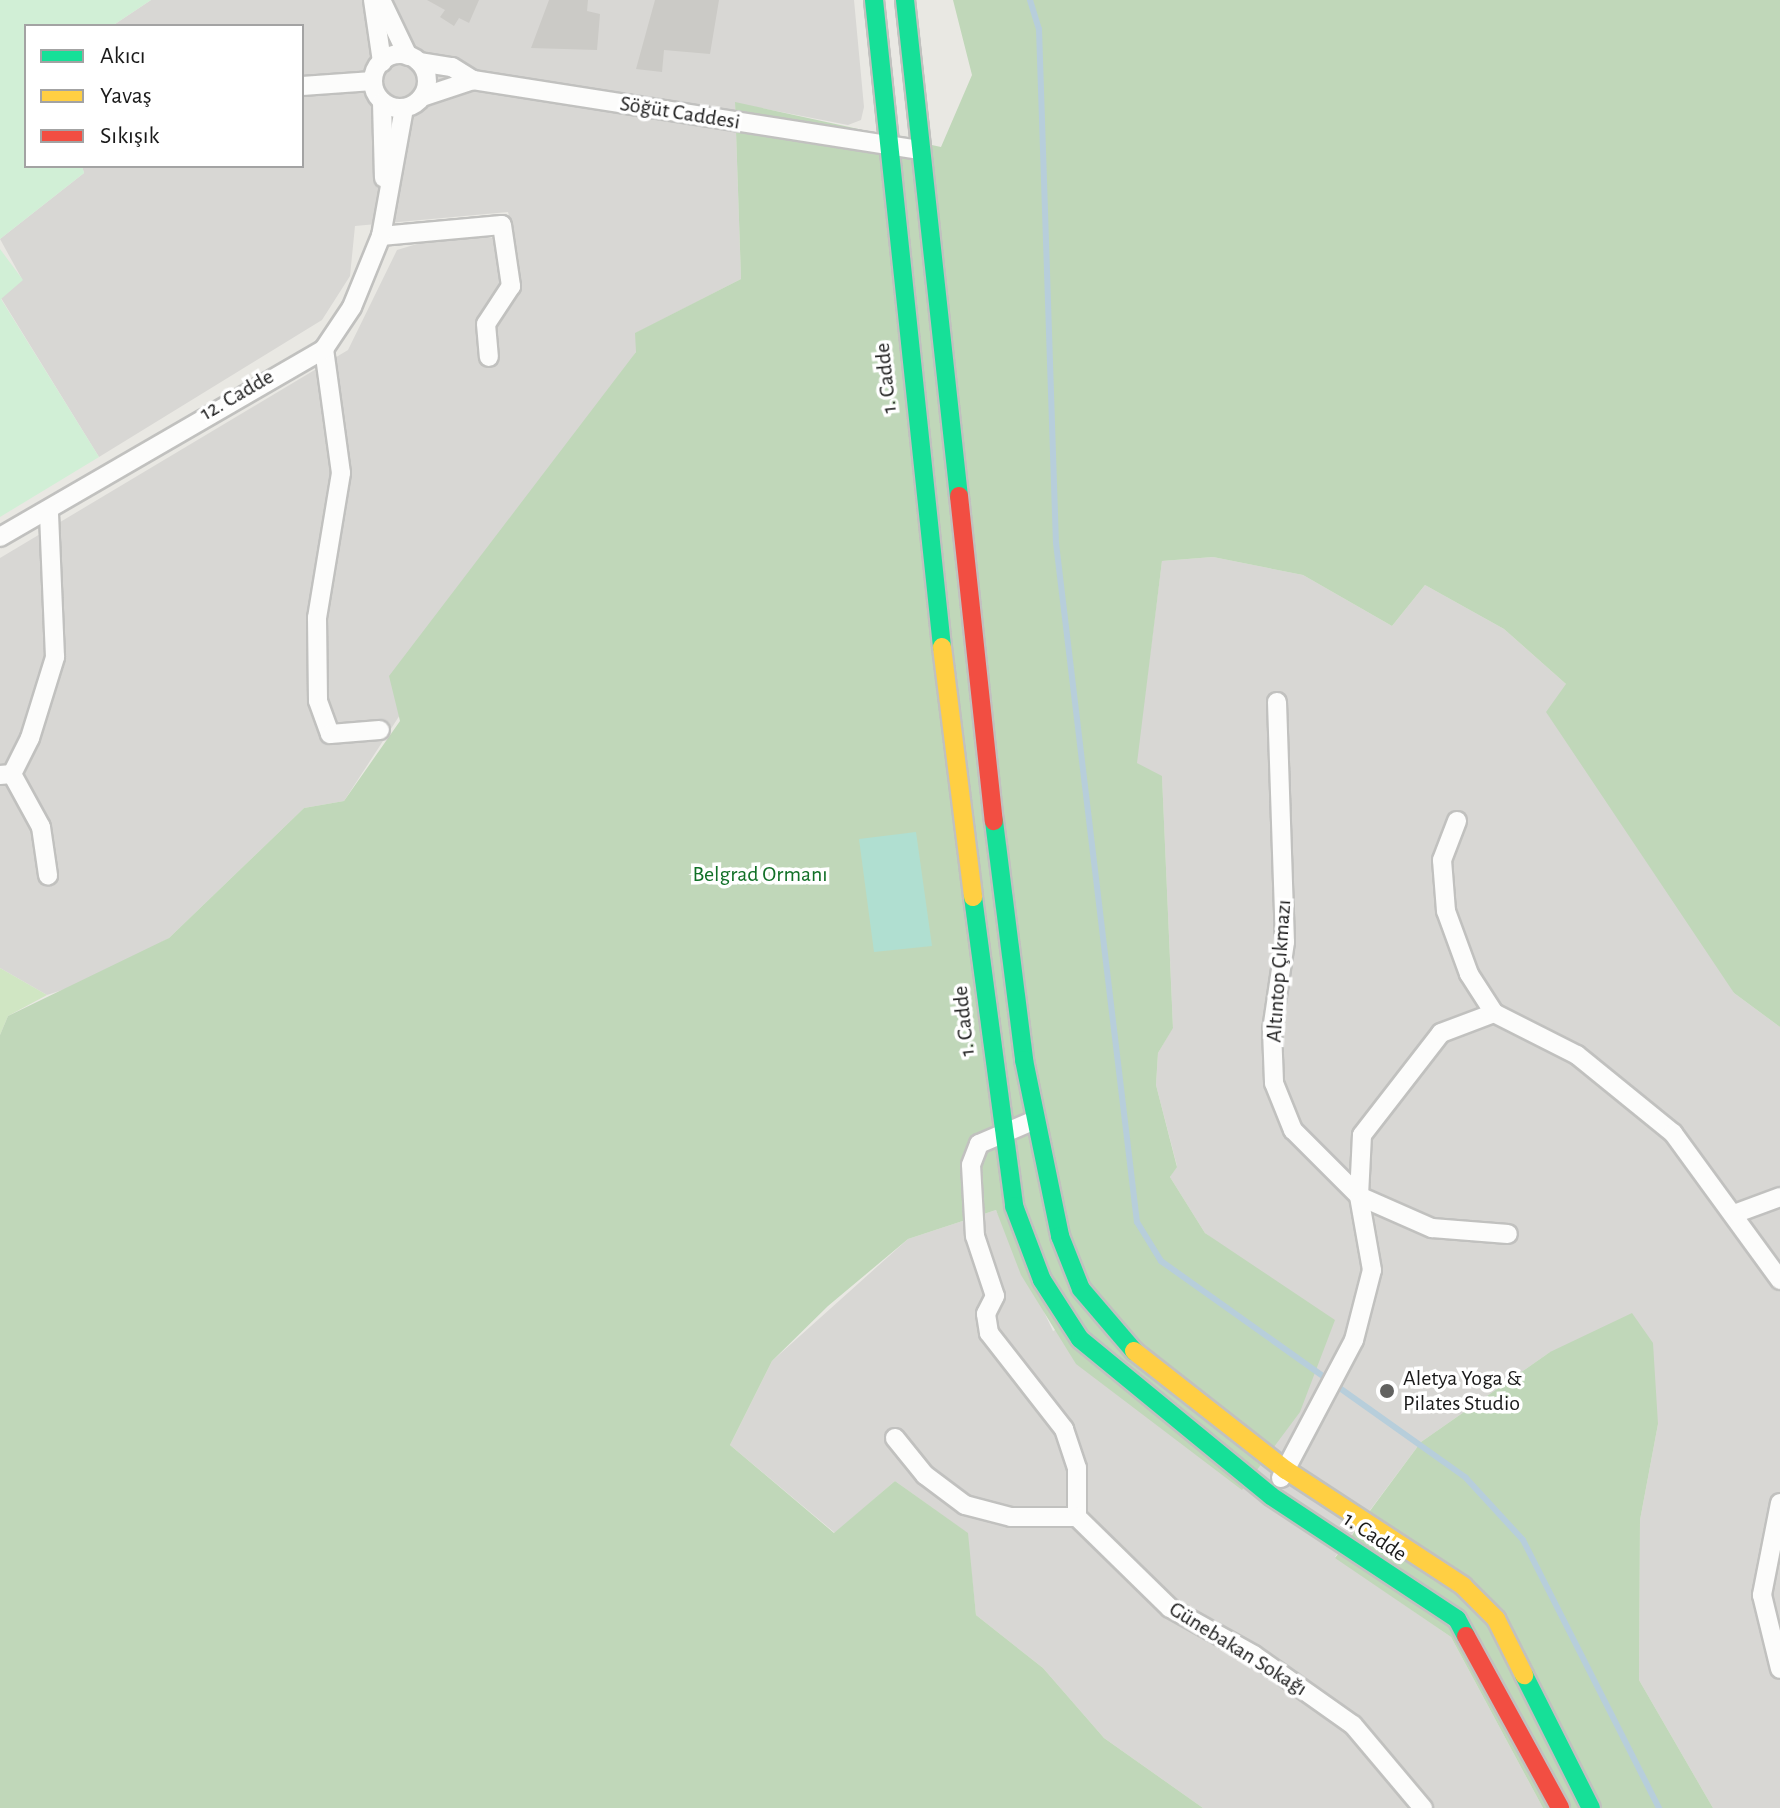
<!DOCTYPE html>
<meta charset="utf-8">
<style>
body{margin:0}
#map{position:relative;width:1780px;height:1808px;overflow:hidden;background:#e9e8e3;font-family:"Alegreya Sans",sans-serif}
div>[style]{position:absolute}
.residential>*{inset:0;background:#d8d7d4}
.grass>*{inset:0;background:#d0e6c3}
.forest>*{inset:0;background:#c0d7b9}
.park>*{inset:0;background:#d1efd6}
.pitch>*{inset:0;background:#b0dfd1}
.stream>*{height:6px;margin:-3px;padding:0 3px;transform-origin:3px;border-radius:3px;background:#b7cedb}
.building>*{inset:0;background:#cbcac6}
.roads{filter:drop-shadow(2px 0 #c1c1bf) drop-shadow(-2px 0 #c1c1bf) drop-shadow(0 2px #c1c1bf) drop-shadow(0 -2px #c1c1bf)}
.street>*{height:18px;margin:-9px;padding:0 9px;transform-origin:9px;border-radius:9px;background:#fcfcfb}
.street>.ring{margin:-9px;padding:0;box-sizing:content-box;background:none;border:18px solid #fcfcfb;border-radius:50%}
.fast>*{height:18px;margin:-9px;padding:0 9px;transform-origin:9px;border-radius:9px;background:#16e098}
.slow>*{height:18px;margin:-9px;padding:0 9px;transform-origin:9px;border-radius:9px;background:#ffcf43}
.jam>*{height:18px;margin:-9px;padding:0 9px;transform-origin:9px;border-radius:9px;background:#f24e42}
.dots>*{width:22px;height:22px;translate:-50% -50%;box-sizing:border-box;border:4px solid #fff;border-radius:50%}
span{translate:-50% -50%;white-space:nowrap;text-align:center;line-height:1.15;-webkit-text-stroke:7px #fff;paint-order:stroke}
.street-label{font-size:22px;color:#1a1a1a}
.park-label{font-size:22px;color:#117027}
.poi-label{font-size:22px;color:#1a1a1a}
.left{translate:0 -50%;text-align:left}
.legend{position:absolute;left:24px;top:24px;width:280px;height:144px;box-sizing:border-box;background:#fff;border:2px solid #a3a3a3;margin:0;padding:10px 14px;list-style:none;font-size:24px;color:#1a1a1a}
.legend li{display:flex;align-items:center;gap:16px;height:40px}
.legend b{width:40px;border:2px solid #a3a3a3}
</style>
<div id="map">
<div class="residential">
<i style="clip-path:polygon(151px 0,854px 0,864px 107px,861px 120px,848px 125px,735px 103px,741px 279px,636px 333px,636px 352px,344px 801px,304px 808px,169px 938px,96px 979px,47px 995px,0 968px,0 558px,348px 350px,397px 250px,437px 238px,515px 238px,508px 212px,355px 226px,350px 276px,322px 320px,99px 457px,1px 298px,22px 279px,0 239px,84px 173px,82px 166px,302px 166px,302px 26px,112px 26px)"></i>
<i style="clip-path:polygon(1213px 557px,1303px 575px,1392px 626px,1425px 585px,1504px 629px,1566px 684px,1734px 993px,1780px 1027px,1780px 1808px,1713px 1808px,1639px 1680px,1640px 1520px,1658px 1424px,1550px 1352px,1421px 1442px,1335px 1557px,1451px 1637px,1543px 1808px,1203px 1808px,1104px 1738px,1043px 1668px,976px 1615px,967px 1533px,895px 1481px,835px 1533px,730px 1445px,772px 1361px,908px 1239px,996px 1210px,1053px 1331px,1225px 1248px,1205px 1233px,1170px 1177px,1177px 1166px,1156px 1085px,1158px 1053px,1173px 1027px,1162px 777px,1136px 763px,1162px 561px)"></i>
</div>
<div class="grass">
<i style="clip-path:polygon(0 968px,47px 995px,8px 1016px,0 1035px)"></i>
</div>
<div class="forest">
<i style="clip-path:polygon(953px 0,1780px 0,1780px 1027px,1734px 993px,1546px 712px,1566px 684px,1504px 629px,1425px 585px,1392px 626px,1303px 575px,1213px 557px,1162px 561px,1137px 763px,1162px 776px,1173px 1028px,1158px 1053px,1156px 1085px,1177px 1167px,1170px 1177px,1205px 1233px,1335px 1320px,1300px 1412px,1242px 1490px,1076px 1364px,1021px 1275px,996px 1210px,908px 1239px,828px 1306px,772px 1361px,730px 1445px,834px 1533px,895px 1481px,968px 1533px,976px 1615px,1043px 1668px,1104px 1738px,1203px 1808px,0 1808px,0 1035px,8px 1016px,169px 938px,304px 808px,344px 801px,400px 721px,389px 676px,636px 352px,635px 333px,741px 279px,735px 102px,941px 147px,972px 75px)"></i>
<i style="clip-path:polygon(1632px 1313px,1653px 1343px,1658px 1424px,1640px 1520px,1639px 1680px,1713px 1808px,1543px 1808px,1451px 1637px,1335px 1558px,1421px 1442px,1550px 1352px)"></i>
</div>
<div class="park">
<i style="clip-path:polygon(0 0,151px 0,112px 26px,26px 26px,26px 166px,82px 166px,84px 173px,0 239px)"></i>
<i style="clip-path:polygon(0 249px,23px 280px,1px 299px,99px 457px,0 517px)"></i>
</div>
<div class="pitch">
<i style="clip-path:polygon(916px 832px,932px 946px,874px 952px,859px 839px)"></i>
</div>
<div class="stream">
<i style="left:1030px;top:0;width:30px;rotate:73deg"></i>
<i style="left:1039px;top:29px;width:514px;rotate:88.11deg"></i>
<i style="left:1056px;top:543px;width:684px;rotate:83.2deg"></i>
<i style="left:1137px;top:1222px;width:46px;rotate:58.4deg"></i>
<i style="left:1161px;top:1261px;width:374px;rotate:35.4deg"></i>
<i style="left:1466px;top:1478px;width:84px;rotate:47.4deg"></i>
<i style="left:1523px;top:1540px;width:301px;rotate:63.1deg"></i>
</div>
<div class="building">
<i style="clip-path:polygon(427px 0,479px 0,469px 23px,459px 18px,454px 26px,440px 17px,445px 10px)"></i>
<i style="clip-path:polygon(549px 0,588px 0,587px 11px,600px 14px,597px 50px,531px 48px)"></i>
<i style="clip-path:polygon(655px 0,719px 0,710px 54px,664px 50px,662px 72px,636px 69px)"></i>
</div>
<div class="roads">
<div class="street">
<i style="left:373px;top:0;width:63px;rotate:81.7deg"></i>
<i style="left:381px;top:0;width:62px;rotate:64.3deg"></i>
<i class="ring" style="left:373px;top:54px;width:36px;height:36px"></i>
<i style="left:419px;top:62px;width:33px;rotate:9deg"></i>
<i style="left:452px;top:67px;width:25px;rotate:32deg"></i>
<i style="left:473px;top:80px;width:451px;rotate:8.9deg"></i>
<i style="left:302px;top:86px;width:71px;rotate:-4deg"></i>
<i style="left:422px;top:97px;width:54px;rotate:-18.4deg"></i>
<i style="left:382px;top:102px;width:76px;rotate:88.5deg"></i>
<i style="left:381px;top:236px;width:121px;rotate:-5.2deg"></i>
<i style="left:502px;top:225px;width:62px;rotate:81.6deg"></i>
<i style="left:511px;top:286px;width:45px;rotate:123.3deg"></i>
<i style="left:486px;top:324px;width:33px;rotate:85deg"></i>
<i style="left:324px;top:349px;width:125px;rotate:82.2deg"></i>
<i style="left:341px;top:473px;width:147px;rotate:99.4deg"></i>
<i style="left:317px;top:618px;width:83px;rotate:89.3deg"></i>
<i style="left:318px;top:701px;width:35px;rotate:70deg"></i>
<i style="left:330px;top:734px;width:50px;rotate:-4.6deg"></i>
<i style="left:0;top:537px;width:375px;rotate:-30.1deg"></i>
<i style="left:324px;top:349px;width:50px;rotate:-56.3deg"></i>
<i style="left:352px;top:307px;width:77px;rotate:-67.8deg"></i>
<i style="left:381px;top:236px;width:130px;rotate:-79.8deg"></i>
<i style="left:1277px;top:702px;width:240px;rotate:88.1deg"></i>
<i style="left:1285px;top:942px;width:89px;rotate:98.4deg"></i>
<i style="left:1272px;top:1030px;width:53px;rotate:87.8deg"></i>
<i style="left:1274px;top:1083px;width:51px;rotate:68deg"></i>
<i style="left:1293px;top:1130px;width:93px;rotate:45deg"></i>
<i style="left:1359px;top:1196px;width:80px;rotate:23.7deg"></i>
<i style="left:1432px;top:1228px;width:76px;rotate:4.5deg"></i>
<i style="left:12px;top:774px;width:60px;rotate:61.3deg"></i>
<i style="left:41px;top:827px;width:49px;rotate:81.7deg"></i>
<i style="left:0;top:775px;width:12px;rotate:-5deg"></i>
<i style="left:12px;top:774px;width:40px;rotate:-63.4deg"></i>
<i style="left:30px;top:738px;width:85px;rotate:-72.8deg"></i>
<i style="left:55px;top:657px;width:145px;rotate:-92.4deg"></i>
<i style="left:1457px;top:821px;width:42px;rotate:111deg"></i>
<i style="left:1442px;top:860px;width:51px;rotate:85.5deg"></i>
<i style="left:1446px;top:911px;width:67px;rotate:69.9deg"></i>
<i style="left:1469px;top:974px;width:46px;rotate:57.3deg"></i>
<i style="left:1035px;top:1120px;width:61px;rotate:156.8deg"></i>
<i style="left:979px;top:1144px;width:22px;rotate:111deg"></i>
<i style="left:971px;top:1165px;width:71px;rotate:86.8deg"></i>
<i style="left:975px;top:1236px;width:63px;rotate:71.6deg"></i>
<i style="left:995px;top:1296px;width:20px;rotate:117deg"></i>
<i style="left:986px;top:1314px;width:19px;rotate:81deg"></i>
<i style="left:989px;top:1333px;width:122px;rotate:52deg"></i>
<i style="left:1064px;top:1429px;width:41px;rotate:71.6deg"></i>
<i style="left:1077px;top:1468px;width:49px;rotate:90deg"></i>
<i style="left:1077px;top:1517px;width:130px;rotate:44.4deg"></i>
<i style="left:1170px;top:1608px;width:96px;rotate:29.2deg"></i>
<i style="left:1254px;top:1655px;width:121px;rotate:35.3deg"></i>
<i style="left:1353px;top:1725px;width:109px;rotate:49.9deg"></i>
<i style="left:1734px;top:1214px;width:49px;rotate:-20.3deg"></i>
<i style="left:895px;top:1438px;width:48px;rotate:51deg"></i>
<i style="left:925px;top:1475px;width:50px;rotate:36.9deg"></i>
<i style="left:965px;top:1505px;width:48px;rotate:14.6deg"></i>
<i style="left:1011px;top:1517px;width:66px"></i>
<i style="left:1281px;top:1478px;width:156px;rotate:-62.1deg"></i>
<i style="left:1354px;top:1340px;width:72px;rotate:-75.6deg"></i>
<i style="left:1372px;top:1270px;width:75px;rotate:-100deg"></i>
<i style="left:1359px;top:1196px;width:61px;rotate:-87.2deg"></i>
<i style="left:1362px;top:1135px;width:129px;rotate:-52.2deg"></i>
<i style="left:1441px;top:1033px;width:57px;rotate:-20.7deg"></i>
<i style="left:1494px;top:1013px;width:93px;rotate:26.8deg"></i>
<i style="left:1577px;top:1055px;width:124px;rotate:39.1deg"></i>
<i style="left:1673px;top:1133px;width:182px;rotate:53.9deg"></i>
<i style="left:1780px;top:1503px;width:94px;rotate:101.1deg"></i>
<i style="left:1762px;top:1595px;width:76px;rotate:76.3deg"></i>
</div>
<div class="fast">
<i style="left:874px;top:0;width:651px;rotate:84deg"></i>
<i style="left:905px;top:0;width:499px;rotate:83.8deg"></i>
<i style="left:994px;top:821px;width:241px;rotate:82.8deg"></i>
<i style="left:1024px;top:1060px;width:180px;rotate:78.4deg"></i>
<i style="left:1060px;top:1236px;width:57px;rotate:68.4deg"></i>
<i style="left:1081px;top:1289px;width:82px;rotate:49.5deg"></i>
<i style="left:973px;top:897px;width:312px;rotate:82.4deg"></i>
<i style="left:1014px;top:1206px;width:79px;rotate:69.3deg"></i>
<i style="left:1042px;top:1280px;width:70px;rotate:57.2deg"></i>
<i style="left:1080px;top:1339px;width:247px;rotate:39.4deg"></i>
<i style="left:1271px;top:1496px;width:223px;rotate:33.5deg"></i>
<i style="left:1457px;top:1619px;width:19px;rotate:62deg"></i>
<i style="left:1524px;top:1675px;width:149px;rotate:63.3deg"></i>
</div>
<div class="slow">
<i style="left:942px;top:647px;width:252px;rotate:82.9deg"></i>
<i style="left:1134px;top:1351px;width:193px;rotate:38.1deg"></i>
<i style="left:1286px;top:1470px;width:212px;rotate:33.2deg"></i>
<i style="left:1463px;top:1586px;width:47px;rotate:45deg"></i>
<i style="left:1496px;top:1619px;width:63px;rotate:63.4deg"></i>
</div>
<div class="jam">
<i style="left:959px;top:496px;width:327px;rotate:83.9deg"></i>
<i style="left:1466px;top:1636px;width:196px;rotate:61.3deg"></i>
</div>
</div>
<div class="dots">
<i style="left:1387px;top:1391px;background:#626260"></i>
</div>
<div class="street-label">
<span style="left:680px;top:113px;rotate:9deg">Söğüt Caddesi</span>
<span style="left:886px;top:378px;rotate:-96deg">1. Cadde</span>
<span style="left:237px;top:395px;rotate:-30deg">12. Cadde</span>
<span style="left:1279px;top:971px;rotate:-86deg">Altıntop Çıkmazı</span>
<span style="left:964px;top:1021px;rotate:-96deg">1. Cadde</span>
<span style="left:1375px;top:1537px;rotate:34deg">1. Cadde</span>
<span style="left:1238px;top:1649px;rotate:32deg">Günebakan Sokağı</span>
</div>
<div class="park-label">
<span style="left:760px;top:875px">Belgrad Ormanı</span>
</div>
<div class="poi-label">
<span class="left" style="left:1403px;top:1391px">Aletya Yoga &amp;<br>Pilates Studio</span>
</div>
<ul class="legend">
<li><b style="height:10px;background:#16e098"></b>Akıcı</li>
<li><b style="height:10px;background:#ffcf43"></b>Yavaş</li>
<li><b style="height:10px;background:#f24e42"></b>Sıkışık</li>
</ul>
</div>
